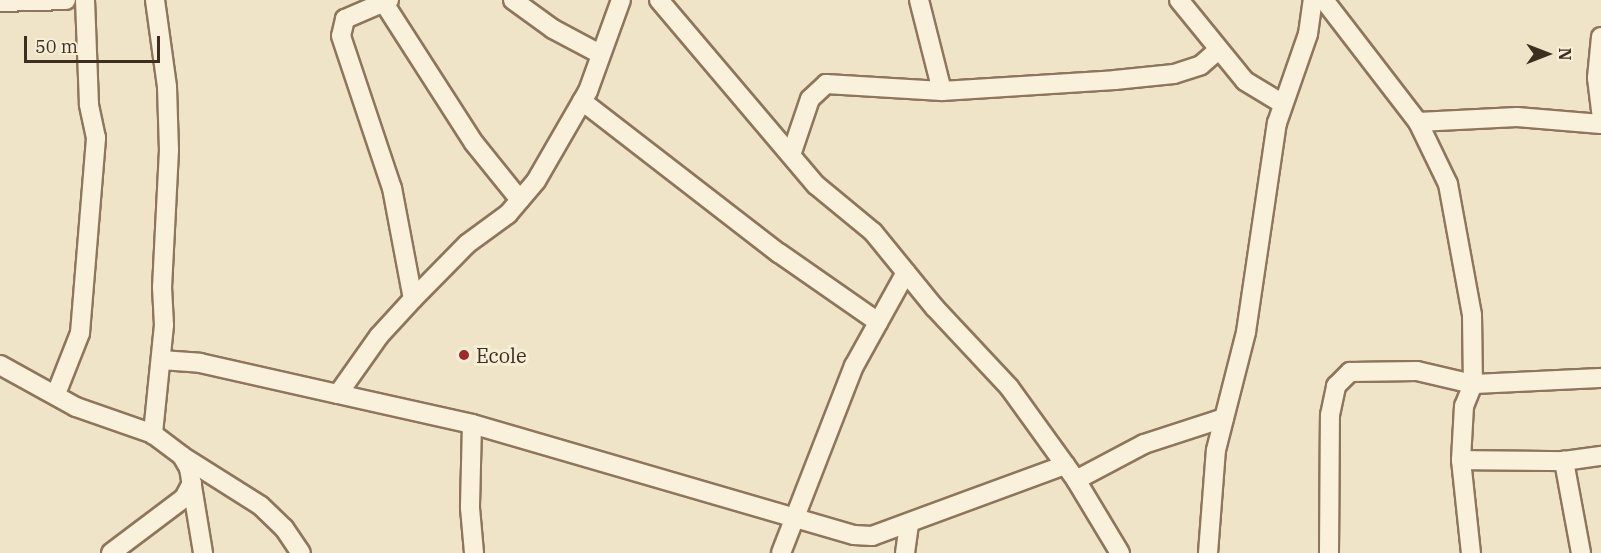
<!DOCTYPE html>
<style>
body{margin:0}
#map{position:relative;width:1601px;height:553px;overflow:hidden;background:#f0e4c8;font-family:"IBM Plex Serif",serif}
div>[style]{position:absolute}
.roads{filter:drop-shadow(2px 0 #8d765c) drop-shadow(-2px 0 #8d765c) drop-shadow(0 2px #8d765c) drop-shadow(0 -2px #8d765c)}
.minor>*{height:18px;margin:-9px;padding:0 9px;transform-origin:9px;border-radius:9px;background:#faf1dc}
.dots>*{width:16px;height:16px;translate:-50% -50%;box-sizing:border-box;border:3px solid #f7eed8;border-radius:50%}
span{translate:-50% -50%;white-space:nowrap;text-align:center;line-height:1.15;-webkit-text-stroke:6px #f7eed8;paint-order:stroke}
.poi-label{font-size:20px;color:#3d2e20}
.left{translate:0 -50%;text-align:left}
.north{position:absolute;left:1517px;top:24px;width:60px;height:60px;-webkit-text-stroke:4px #f7eed8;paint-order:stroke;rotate:90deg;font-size:16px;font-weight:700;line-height:24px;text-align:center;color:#3d2e20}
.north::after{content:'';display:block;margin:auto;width:21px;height:27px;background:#3d2e20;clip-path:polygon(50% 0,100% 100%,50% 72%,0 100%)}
.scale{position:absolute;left:24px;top:36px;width:136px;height:27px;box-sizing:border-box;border:3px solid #3d2e20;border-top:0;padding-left:8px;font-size:18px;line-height:21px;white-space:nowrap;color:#3d2e20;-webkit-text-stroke:4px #f7eed8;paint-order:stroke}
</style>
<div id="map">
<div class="roads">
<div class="minor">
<i style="left:155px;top:0;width:88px;rotate:82.1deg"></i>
<i style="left:167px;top:87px;width:63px;rotate:88.2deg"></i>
<i style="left:169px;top:150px;width:137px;rotate:92.9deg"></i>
<i style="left:162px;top:287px;width:38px;rotate:87deg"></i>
<i style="left:164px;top:325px;width:110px;rotate:95.8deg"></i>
<i style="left:153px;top:434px;width:36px;rotate:37deg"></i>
<i style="left:182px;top:456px;width:14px;rotate:60deg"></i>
<i style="left:189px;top:468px;width:86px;rotate:80.6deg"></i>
<i style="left:389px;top:0;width:48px;rotate:156.6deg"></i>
<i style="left:345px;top:19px;width:17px;rotate:103deg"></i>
<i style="left:341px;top:36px;width:160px;rotate:71.5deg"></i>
<i style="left:392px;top:188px;width:113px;rotate:79.3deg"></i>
<i style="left:513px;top:0;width:49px;rotate:35.9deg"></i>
<i style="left:553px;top:29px;width:53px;rotate:28deg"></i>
<i style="left:659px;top:0;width:243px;rotate:49.7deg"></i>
<i style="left:816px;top:185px;width:74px;rotate:39.5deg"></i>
<i style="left:873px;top:232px;width:98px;rotate:50.8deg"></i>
<i style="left:935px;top:308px;width:108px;rotate:46.9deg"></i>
<i style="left:1009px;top:387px;width:115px;rotate:54.2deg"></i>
<i style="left:1076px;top:480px;width:85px;rotate:58.9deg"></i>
<i style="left:919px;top:0;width:94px;rotate:75.8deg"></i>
<i style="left:1179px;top:0;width:104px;rotate:50.8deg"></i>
<i style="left:1245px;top:81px;width:44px;rotate:31.2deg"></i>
<i style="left:1324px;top:0;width:154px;rotate:52.4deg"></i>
<i style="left:1418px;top:122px;width:99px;rotate:-2.9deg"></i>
<i style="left:1517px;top:117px;width:84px;rotate:4.8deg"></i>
<i style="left:0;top:2px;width:66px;rotate:-1.7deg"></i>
<i style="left:384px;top:3px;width:166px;rotate:57.3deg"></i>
<i style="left:474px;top:143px;width:73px;rotate:51.1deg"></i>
<i style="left:1601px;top:37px;width:41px;rotate:95.6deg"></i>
<i style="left:1597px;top:78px;width:35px;rotate:83deg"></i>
<i style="left:582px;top:101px;width:249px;rotate:37.7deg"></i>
<i style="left:779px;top:253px;width:121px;rotate:34.9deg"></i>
<i style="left:1418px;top:122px;width:69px;rotate:64.2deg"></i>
<i style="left:1448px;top:184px;width:133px;rotate:79.6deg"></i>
<i style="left:1472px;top:315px;width:69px;rotate:89.2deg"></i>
<i style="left:1473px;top:384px;width:128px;rotate:-2.7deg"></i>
<i style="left:791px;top:155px;width:59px;rotate:-71.3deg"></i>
<i style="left:810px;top:99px;width:22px;rotate:-43deg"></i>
<i style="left:826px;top:84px;width:116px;rotate:3.5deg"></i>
<i style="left:942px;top:91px;width:173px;rotate:-3.6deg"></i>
<i style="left:1115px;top:80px;width:59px;rotate:-5.8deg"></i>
<i style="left:1174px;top:74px;width:28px;rotate:-18deg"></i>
<i style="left:1201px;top:65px;width:23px;rotate:-41deg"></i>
<i style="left:161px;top:360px;width:39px;rotate:4deg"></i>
<i style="left:200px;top:363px;width:141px;rotate:12.7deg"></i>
<i style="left:338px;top:394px;width:71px;rotate:-54.7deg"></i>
<i style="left:379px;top:336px;width:50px;rotate:-47.4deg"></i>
<i style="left:413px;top:299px;width:77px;rotate:-45.5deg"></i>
<i style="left:467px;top:244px;width:51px;rotate:-36.2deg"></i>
<i style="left:508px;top:214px;width:43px;rotate:-49.7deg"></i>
<i style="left:536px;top:181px;width:104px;rotate:-60deg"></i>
<i style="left:588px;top:91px;width:97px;rotate:-70.1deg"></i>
<i style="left:0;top:365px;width:87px;rotate:28.9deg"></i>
<i style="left:76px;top:407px;width:82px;rotate:19.3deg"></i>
<i style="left:56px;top:394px;width:66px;rotate:-68.5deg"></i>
<i style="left:80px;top:333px;width:196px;rotate:-85.3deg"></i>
<i style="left:96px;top:138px;width:35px;rotate:-102deg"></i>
<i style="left:89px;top:104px;width:104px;rotate:-92.2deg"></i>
<i style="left:338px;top:394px;width:137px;rotate:12.6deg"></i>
<i style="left:472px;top:424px;width:84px;rotate:91.4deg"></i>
<i style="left:470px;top:508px;width:45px;rotate:84.9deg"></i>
<i style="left:472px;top:424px;width:398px;rotate:16.2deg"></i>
<i style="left:854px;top:535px;width:18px;rotate:3deg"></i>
<i style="left:872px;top:536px;width:206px;rotate:-20.2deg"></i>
<i style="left:182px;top:456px;width:93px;rotate:32.3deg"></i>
<i style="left:261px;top:506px;width:32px;rotate:44deg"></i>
<i style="left:284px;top:528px;width:30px;rotate:56deg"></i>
<i style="left:1461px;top:460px;width:103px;rotate:0.6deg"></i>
<i style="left:1076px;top:480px;width:77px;rotate:-27.9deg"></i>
<i style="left:1144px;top:444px;width:84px;rotate:-18deg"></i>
<i style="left:111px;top:553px;width:91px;rotate:-37deg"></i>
<i style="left:184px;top:498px;width:17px;rotate:-62deg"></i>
<i style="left:781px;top:553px;width:201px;rotate:-68.7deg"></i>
<i style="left:854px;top:366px;width:107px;rotate:-61deg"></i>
<i style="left:905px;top:553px;width:30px;rotate:-82deg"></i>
<i style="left:1208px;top:553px;width:103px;rotate:-85.6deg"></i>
<i style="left:1216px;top:450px;width:122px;rotate:-75.7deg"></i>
<i style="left:1246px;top:332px;width:211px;rotate:-81.6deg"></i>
<i style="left:1277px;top:123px;width:94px;rotate:-70.8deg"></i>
<i style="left:1308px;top:34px;width:34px;rotate:-82deg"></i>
<i style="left:1329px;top:553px;width:138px;rotate:-89.6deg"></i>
<i style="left:1330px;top:415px;width:30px;rotate:-78deg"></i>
<i style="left:1336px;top:386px;width:20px;rotate:-45deg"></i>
<i style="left:1350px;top:372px;width:67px;rotate:-0.9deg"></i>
<i style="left:1417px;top:371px;width:57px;rotate:13.1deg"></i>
<i style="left:1473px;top:384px;width:24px;rotate:112deg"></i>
<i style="left:1464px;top:406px;width:54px;rotate:93.2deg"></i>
<i style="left:1461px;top:460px;width:94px;rotate:83.9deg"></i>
<i style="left:1581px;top:553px;width:94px;rotate:-100.5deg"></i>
<i style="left:1564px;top:461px;width:37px;rotate:-8deg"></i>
</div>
</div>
<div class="dots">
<i style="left:464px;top:355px;background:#9e2a2b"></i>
</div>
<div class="poi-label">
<span class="left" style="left:476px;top:355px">Ecole</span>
</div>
<div class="north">N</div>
<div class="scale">50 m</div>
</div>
